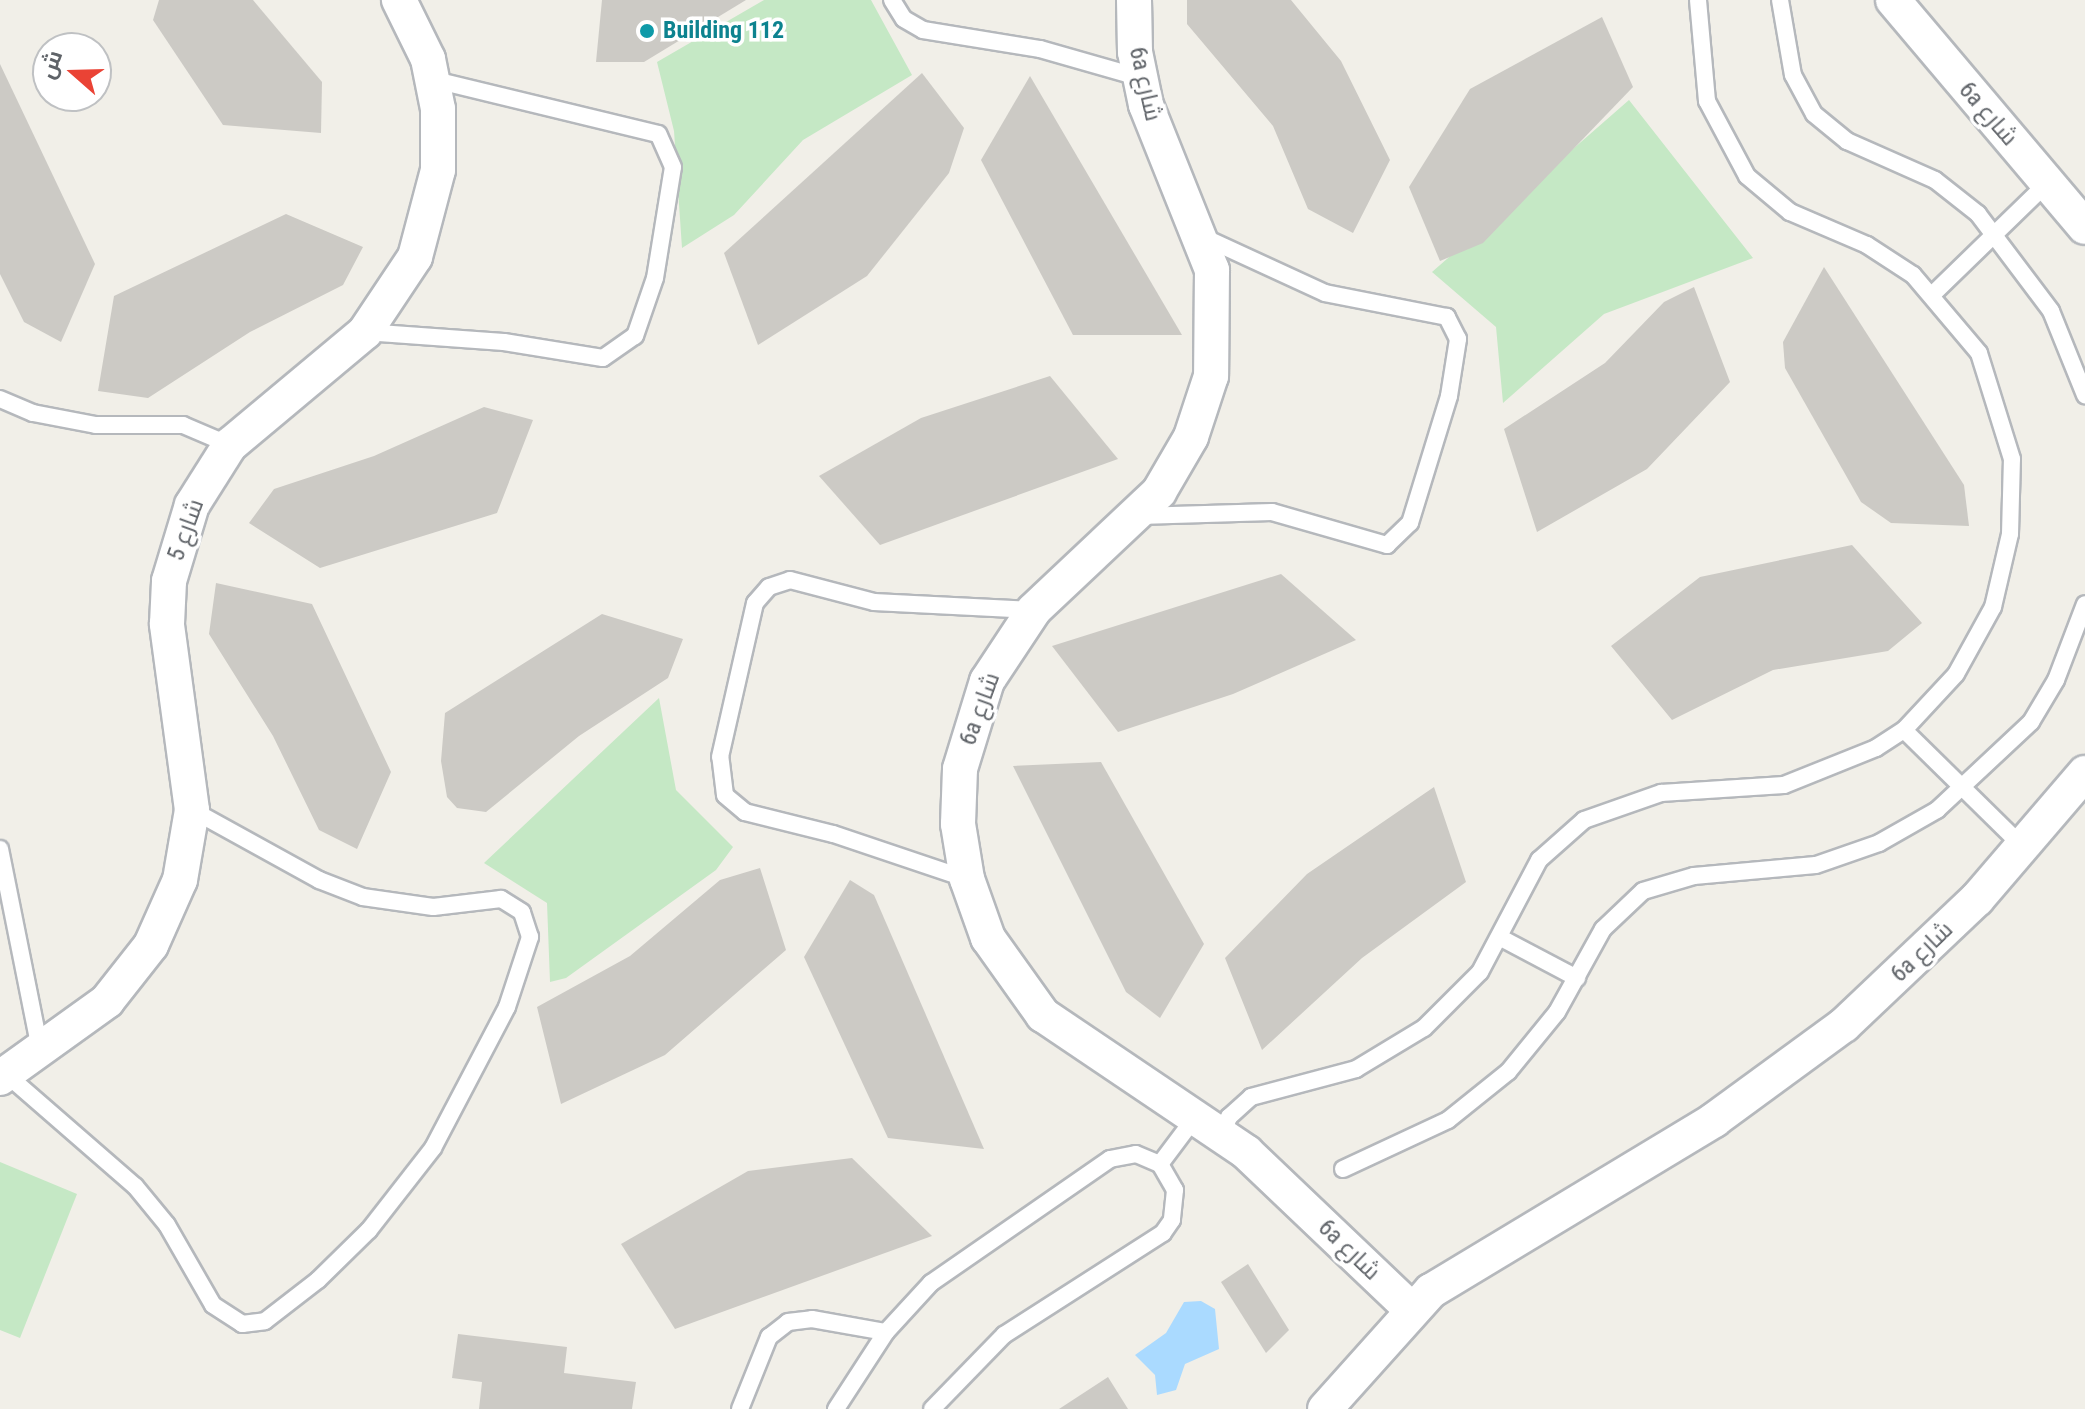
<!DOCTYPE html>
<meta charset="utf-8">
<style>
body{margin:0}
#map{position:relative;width:2085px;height:1409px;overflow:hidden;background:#f1efe8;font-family:"Roboto Condensed",Cairo,sans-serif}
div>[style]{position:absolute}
.green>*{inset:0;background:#c5e8c5}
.water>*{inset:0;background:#aadaff}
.building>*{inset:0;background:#cccac5}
.roads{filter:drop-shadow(2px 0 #b5b8bc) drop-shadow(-2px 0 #b5b8bc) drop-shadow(0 2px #b5b8bc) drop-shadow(0 -2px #b5b8bc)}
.service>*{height:16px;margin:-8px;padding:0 8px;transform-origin:8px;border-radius:8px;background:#fff}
.minor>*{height:34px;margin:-17px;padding:0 17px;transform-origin:17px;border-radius:17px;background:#fff}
.dots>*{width:22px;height:22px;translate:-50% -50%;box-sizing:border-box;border:4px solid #fff;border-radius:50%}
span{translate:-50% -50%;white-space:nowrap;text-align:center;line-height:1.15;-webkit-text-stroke:7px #fff;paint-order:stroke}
.culture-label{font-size:24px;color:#0d838f;font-weight:700}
.left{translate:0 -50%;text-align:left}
.street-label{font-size:24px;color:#5f6368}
.north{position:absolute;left:32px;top:32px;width:80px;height:80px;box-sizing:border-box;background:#fff;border:2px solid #bfc1c3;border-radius:50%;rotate:290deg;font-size:22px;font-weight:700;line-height:32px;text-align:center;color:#5f6368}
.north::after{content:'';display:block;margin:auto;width:28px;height:36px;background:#ea4335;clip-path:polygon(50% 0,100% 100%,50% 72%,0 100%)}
</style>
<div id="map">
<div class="green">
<i style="clip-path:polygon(764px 0,871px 0,912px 75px,803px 140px,734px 215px,682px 248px,674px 131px,657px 62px)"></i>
<i style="clip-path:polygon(1629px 100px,1753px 258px,1604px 314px,1503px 403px,1496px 327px,1432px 272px)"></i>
<i style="clip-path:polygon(659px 698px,676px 790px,733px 847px,716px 870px,566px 978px,550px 982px,547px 903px,484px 863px)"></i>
<i style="clip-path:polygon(0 1162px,77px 1194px,20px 1338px,0 1330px)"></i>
</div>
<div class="water">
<i style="clip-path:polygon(1201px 1301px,1215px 1309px,1219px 1349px,1185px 1364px,1176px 1390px,1157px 1395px,1155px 1375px,1135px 1355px,1166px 1333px,1184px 1302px)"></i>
</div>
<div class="building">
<i style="clip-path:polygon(159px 0,253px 0,322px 82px,321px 133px,223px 125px,153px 20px)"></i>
<i style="clip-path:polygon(602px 0,746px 0,644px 62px,596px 62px)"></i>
<i style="clip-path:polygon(1187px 0,1291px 0,1341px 61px,1390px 160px,1353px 233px,1308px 209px,1273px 126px,1187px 24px)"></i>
<i style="clip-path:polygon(1602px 17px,1633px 87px,1483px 243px,1440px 261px,1409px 187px,1470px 89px)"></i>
<i style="clip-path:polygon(0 64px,95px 264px,61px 342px,24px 322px,0 274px)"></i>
<i style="clip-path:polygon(922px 73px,964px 128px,949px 173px,867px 276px,758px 345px,724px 253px)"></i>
<i style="clip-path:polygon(1030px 76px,1182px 335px,1073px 335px,981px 160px)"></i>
<i style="clip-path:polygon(286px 214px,363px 247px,343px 285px,250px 332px,148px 398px,98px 391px,114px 296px)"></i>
<i style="clip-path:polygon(1824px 267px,1964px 485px,1969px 526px,1891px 523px,1861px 502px,1785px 368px,1783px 342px)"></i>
<i style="clip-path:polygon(1694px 287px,1730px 382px,1647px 469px,1537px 532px,1504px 429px,1605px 363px,1664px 302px)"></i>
<i style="clip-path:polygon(1050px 376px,1118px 459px,880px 545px,819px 476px,921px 418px)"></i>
<i style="clip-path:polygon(484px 407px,533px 420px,497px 513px,320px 568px,249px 523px,274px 489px,374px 456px)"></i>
<i style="clip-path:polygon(1852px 545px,1922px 623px,1888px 651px,1773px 670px,1672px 720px,1611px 646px,1700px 577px)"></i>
<i style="clip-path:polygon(1281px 574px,1356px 640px,1233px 694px,1118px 732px,1052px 646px)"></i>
<i style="clip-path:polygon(216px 583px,312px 604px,391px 772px,357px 849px,319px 830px,273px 736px,209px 634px)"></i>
<i style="clip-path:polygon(602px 614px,683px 639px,668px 678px,579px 736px,486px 812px,457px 808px,447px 797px,441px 761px,445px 713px)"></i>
<i style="clip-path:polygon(1101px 762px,1204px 944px,1160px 1018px,1126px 992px,1013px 766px)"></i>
<i style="clip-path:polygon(1434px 787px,1466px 882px,1362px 958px,1262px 1050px,1225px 958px,1307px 874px)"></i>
<i style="clip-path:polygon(760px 868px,786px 950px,665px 1055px,561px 1104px,537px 1007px,630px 956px,720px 880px)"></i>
<i style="clip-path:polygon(850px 880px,874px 895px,984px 1149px,888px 1138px,804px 957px)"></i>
<i style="clip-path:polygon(852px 1158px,932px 1236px,675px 1329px,621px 1244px,748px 1171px)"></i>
<i style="clip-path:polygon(1248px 1264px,1289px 1330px,1266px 1353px,1221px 1282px)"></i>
<i style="clip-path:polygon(458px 1334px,567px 1347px,564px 1373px,636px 1382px,632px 1409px,479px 1409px,482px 1382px,452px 1378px)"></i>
<i style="clip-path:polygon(1108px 1377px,1128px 1409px,1059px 1409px)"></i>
</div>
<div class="roads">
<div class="service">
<i style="left:892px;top:0;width:22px;rotate:58deg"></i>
<i style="left:904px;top:19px;width:22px;rotate:30deg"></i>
<i style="left:923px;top:30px;width:119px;rotate:9.2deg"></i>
<i style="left:1040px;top:49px;width:102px;rotate:15.9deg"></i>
<i style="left:1780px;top:0;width:76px;rotate:80.2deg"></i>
<i style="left:1793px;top:75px;width:44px;rotate:61.7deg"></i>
<i style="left:1814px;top:114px;width:43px;rotate:39.3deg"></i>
<i style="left:1847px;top:141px;width:96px;rotate:23.9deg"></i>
<i style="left:1935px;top:180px;width:55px;rotate:38.3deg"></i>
<i style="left:1978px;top:214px;width:121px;rotate:53deg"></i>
<i style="left:2051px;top:311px;width:91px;rotate:68deg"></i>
<i style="left:1934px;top:293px;width:159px;rotate:-44.2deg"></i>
<i style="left:365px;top:332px;width:139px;rotate:4.1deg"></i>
<i style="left:504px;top:342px;width:100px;rotate:9.2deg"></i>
<i style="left:603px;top:358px;width:39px;rotate:-35deg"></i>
<i style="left:635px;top:336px;width:61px;rotate:-71deg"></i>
<i style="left:655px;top:278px;width:112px;rotate:-80.8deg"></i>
<i style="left:673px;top:167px;width:36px;rotate:-114deg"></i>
<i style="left:658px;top:134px;width:230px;rotate:-166.4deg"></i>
<i style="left:0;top:399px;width:36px;rotate:23deg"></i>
<i style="left:33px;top:413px;width:64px;rotate:10.8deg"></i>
<i style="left:96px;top:425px;width:87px"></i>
<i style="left:183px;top:425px;width:51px;rotate:23.1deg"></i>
<i style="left:1139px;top:516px;width:133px;rotate:-1.7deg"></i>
<i style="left:1272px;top:512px;width:120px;rotate:16deg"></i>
<i style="left:1387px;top:545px;width:32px;rotate:-44deg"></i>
<i style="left:1410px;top:523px;width:133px;rotate:-72.9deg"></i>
<i style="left:1449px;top:396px;width:58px;rotate:-81deg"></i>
<i style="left:1458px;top:339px;width:25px;rotate:-117deg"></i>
<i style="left:1447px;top:317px;width:124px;rotate:-168.9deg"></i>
<i style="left:1325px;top:293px;width:134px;rotate:-155.3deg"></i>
<i style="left:1904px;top:730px;width:168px;rotate:44.5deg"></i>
<i style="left:0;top:849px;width:204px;rotate:78.7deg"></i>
<i style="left:967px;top:879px;width:141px;rotate:-161.4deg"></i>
<i style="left:833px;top:834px;width:91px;rotate:-166deg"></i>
<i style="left:745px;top:812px;width:26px;rotate:-140deg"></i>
<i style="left:725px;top:795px;width:38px;rotate:-97deg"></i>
<i style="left:720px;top:757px;width:158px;rotate:-77.2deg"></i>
<i style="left:755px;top:603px;width:21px;rotate:-49deg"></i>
<i style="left:769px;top:587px;width:22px;rotate:-18deg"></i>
<i style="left:790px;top:580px;width:87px;rotate:14.7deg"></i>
<i style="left:874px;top:602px;width:159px;rotate:2.9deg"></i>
<i style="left:1501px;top:938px;width:86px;rotate:27.8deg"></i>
<i style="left:6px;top:1074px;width:171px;rotate:41deg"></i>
<i style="left:135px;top:1186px;width:50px;rotate:50.6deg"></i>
<i style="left:167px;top:1225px;width:92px;rotate:60.1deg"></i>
<i style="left:213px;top:1305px;width:35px;rotate:33deg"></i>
<i style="left:242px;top:1324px;width:23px;rotate:-7deg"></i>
<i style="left:265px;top:1321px;width:67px;rotate:-37.7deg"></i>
<i style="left:318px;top:1280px;width:71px;rotate:-44.4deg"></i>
<i style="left:369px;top:1230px;width:104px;rotate:-52deg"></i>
<i style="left:433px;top:1148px;width:159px;rotate:-62.3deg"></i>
<i style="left:507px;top:1007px;width:74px;rotate:-71.8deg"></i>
<i style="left:530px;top:937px;width:26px;rotate:-108deg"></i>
<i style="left:522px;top:912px;width:25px;rotate:-148deg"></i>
<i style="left:501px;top:899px;width:68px;rotate:173.3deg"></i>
<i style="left:433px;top:907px;width:71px;rotate:-171.9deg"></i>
<i style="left:363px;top:897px;width:47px;rotate:-158.9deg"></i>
<i style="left:319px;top:880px;width:145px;rotate:-151.1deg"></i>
<i style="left:1223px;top:1134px;width:18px;rotate:-71deg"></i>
<i style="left:1229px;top:1117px;width:30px;rotate:-42deg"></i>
<i style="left:1251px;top:1097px;width:109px;rotate:-14.9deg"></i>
<i style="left:1356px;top:1069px;width:79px;rotate:-31.1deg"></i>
<i style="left:1424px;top:1028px;width:79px;rotate:-45deg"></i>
<i style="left:1480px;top:972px;width:127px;rotate:-62.2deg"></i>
<i style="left:1539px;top:860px;width:60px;rotate:-41.6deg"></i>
<i style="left:1584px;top:820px;width:82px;rotate:-19.3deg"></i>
<i style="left:1661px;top:793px;width:123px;rotate:-3.7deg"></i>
<i style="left:1784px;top:785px;width:99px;rotate:-21.9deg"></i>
<i style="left:1876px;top:748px;width:33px;rotate:-33deg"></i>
<i style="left:1904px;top:730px;width:76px;rotate:-47.1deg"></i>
<i style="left:1956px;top:674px;width:77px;rotate:-61.1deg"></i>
<i style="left:1993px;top:607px;width:75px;rotate:-76.9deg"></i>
<i style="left:2010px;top:534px;width:75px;rotate:-88.5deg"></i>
<i style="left:2012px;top:459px;width:111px;rotate:-107.3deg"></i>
<i style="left:1979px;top:353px;width:102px;rotate:-130.2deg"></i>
<i style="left:1913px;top:275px;width:55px;rotate:-146.9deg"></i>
<i style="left:1867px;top:245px;width:84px;rotate:-156.8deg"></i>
<i style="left:1790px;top:212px;width:56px;rotate:-140.1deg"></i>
<i style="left:1747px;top:176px;width:85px;rotate:-118.1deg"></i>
<i style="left:1707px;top:101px;width:101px;rotate:-95.1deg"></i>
<i style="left:1160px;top:1164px;width:60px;rotate:-53.1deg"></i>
<i style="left:1343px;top:1169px;width:116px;rotate:-25deg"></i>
<i style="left:1448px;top:1120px;width:77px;rotate:-38.7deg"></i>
<i style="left:1508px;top:1072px;width:77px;rotate:-50.8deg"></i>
<i style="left:1557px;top:1012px;width:95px;rotate:-61deg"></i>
<i style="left:1603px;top:929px;width:55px;rotate:-43.5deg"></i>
<i style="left:1643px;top:891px;width:53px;rotate:-16.4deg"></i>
<i style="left:1694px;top:876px;width:122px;rotate:-5.2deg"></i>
<i style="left:1816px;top:865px;width:67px;rotate:-19.2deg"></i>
<i style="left:1879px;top:843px;width:67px;rotate:-29.6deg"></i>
<i style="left:1937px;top:810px;width:129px;rotate:-43.1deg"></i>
<i style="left:2031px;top:722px;width:49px;rotate:-59.2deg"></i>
<i style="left:2056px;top:680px;width:81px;rotate:-69.1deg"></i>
<i style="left:740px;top:1409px;width:78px;rotate:-68.1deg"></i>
<i style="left:769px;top:1337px;width:24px;rotate:-38deg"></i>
<i style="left:788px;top:1322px;width:24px;rotate:-7deg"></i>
<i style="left:812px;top:1319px;width:75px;rotate:10deg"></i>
<i style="left:836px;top:1409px;width:92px;rotate:-57deg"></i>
<i style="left:886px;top:1332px;width:67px;rotate:-47.4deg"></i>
<i style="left:931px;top:1283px;width:218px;rotate:-34.7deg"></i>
<i style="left:1110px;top:1159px;width:26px;rotate:-11deg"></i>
<i style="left:1136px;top:1154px;width:26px;rotate:23deg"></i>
<i style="left:1160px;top:1164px;width:30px;rotate:60deg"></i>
<i style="left:1175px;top:1190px;width:30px;rotate:96deg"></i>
<i style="left:1172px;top:1220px;width:16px;rotate:125deg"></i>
<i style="left:1163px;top:1233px;width:189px;rotate:147.3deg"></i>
<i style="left:1004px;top:1335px;width:103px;rotate:134.2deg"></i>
</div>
<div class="minor">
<i style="left:1134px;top:0;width:52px;rotate:88.9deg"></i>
<i style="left:1135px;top:52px;width:54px;rotate:78.3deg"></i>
<i style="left:1146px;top:105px;width:178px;rotate:68.2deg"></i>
<i style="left:1212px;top:270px;width:106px;rotate:90.5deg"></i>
<i style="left:1211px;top:376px;width:64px;rotate:108.2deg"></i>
<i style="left:1191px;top:437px;width:64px;rotate:120.2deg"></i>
<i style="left:1159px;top:492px;width:172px;rotate:136.7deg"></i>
<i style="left:1034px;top:610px;width:85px;rotate:123.5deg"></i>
<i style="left:987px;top:681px;width:92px;rotate:107.1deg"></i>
<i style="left:960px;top:769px;width:55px;rotate:92.1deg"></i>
<i style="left:958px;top:824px;width:56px;rotate:80.7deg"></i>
<i style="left:967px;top:879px;width:63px;rotate:70.4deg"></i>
<i style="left:988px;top:938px;width:95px;rotate:54.5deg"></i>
<i style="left:1043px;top:1015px;width:245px;rotate:34deg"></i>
<i style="left:1246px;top:1152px;width:228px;rotate:43.6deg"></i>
<i style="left:1893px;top:0;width:297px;rotate:49.8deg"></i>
<i style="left:0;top:1078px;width:132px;rotate:-35.7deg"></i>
<i style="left:107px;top:1001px;width:71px;rotate:-51.8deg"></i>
<i style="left:151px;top:945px;width:71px;rotate:-66deg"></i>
<i style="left:180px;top:880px;width:71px;rotate:-80.3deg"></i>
<i style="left:192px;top:810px;width:188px;rotate:-97.7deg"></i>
<i style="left:167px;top:624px;width:43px;rotate:-87.3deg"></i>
<i style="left:169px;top:581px;width:79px;rotate:-73.2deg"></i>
<i style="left:192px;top:505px;width:71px;rotate:-57.7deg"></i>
<i style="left:230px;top:445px;width:176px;rotate:-39.9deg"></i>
<i style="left:365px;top:332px;width:90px;rotate:-56.3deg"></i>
<i style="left:415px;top:257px;width:90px;rotate:-75.2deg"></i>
<i style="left:438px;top:170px;width:61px;rotate:-90deg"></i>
<i style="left:438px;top:109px;width:51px;rotate:-101.3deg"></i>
<i style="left:428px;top:59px;width:66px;rotate:-116.2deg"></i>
<i style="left:1325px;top:1409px;width:159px;rotate:-48.1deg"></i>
<i style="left:1431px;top:1291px;width:331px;rotate:-31.1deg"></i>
<i style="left:1714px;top:1120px;width:161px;rotate:-36.2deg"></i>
<i style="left:1844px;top:1025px;width:183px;rotate:-43.5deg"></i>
<i style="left:1977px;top:899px;width:166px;rotate:-49.4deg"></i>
</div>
</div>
<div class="dots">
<i style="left:647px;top:31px;background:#0f9aa8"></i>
</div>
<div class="culture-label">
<span class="left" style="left:663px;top:31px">Building 112</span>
</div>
<div class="street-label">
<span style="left:1145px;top:84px;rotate:77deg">6a شارع</span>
<span style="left:1988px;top:114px;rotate:49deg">6a شارع</span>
<span style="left:186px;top:530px;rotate:-70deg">شارع 5</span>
<span style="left:980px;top:709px;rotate:-70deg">6a شارع</span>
<span style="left:1922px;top:952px;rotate:-44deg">6a شارع</span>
<span style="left:1349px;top:1250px;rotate:44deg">6a شارع</span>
</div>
<div class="north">ش</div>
</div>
